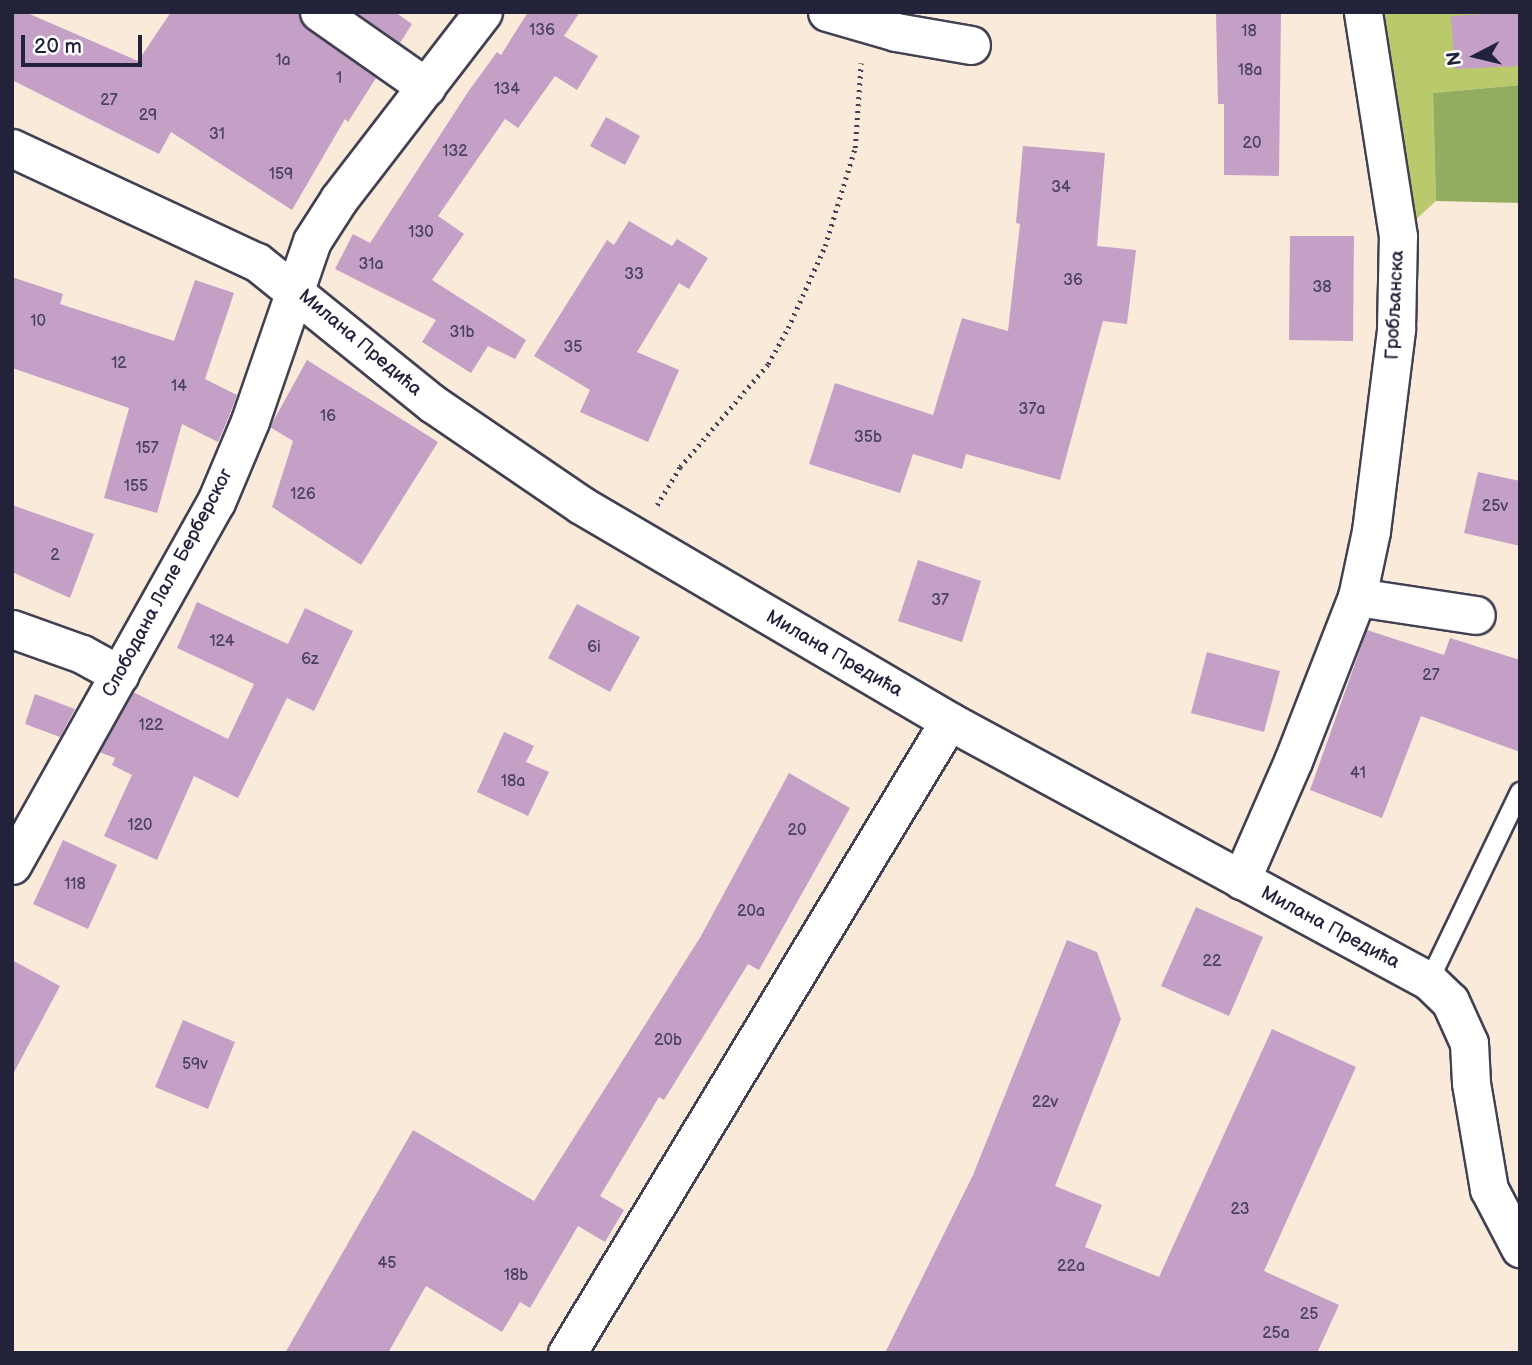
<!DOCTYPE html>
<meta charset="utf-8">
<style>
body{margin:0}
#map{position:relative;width:1532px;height:1365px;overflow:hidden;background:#f9eada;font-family:"Balsamiq Sans",sans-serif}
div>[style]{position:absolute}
.green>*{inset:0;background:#bac96c}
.forest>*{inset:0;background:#93ad60}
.building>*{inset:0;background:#c4a0c7}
.path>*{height:4.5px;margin-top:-2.25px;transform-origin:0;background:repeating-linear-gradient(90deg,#424053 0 2px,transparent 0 7px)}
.roads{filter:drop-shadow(2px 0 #424053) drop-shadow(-2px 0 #424053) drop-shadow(0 2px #424053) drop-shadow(0 -2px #424053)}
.service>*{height:18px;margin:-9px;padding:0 9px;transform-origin:9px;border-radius:9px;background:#fff}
.minor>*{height:37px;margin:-18.5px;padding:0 18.5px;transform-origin:18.5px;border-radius:18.5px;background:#fff}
span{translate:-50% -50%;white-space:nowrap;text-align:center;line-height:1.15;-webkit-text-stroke:7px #fff;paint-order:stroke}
.number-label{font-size:16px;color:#4a425e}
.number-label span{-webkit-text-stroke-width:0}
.street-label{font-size:19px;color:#22223b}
.frame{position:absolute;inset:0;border:14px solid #22223b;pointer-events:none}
.north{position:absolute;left:1441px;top:21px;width:70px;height:70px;-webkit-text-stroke:5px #fff;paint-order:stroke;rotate:263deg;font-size:19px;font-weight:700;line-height:28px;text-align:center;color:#22223b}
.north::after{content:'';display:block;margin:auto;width:24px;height:32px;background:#22223b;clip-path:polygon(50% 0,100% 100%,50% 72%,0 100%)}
.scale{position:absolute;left:21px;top:35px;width:121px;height:32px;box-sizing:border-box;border:4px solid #22223b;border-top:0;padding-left:9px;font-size:21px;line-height:24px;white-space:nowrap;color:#22223b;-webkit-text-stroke:5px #fff;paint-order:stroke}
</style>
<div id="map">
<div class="green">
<i style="clip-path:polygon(1368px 12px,1520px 12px,1520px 85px,1433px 93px,1436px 201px,1398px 236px)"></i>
</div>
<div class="forest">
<i style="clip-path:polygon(1520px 85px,1520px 203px,1436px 201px,1433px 93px)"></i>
</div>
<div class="building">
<i style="clip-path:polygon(12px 12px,25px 12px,138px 61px,171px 12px,298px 12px,307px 29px,376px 78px,348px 122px,345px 119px,292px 210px,171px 132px,159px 154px,12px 80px)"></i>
<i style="clip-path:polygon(356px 12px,395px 12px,412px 24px,400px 43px)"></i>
<i style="clip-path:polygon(528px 12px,580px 12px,564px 36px,598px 56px,577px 90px,555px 76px,518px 128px,505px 119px,438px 216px,464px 234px,432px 280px,526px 340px,515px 359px,488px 346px,471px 373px,422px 342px,436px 320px,335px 269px,353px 234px,370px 243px,468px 92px,497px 52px,501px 55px)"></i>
<i style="clip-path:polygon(1281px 12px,1279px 176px,1224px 175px,1224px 104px,1218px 104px,1216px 13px)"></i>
<i style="clip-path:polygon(1520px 12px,1520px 66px,1455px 69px,1451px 16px)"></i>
<i style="clip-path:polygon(606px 117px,640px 136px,625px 165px,590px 146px)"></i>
<i style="clip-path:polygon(1023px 146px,1105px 153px,1097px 246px,1136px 250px,1127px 324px,1103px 321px,1060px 480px,966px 454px,962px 469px,913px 454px,900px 493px,809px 464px,835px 383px,933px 415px,962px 318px,1008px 331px,1020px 224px,1016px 223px)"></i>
<i style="clip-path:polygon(629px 221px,672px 246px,677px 239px,708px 258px,689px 289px,679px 283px,637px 352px,679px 370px,648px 442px,580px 412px,590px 390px,534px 356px,607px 240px,614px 245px)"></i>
<i style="clip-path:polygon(1290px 236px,1354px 236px,1353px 341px,1289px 340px)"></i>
<i style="clip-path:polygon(12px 277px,63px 294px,60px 304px,174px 341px,195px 280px,234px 293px,205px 379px,237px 395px,230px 414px,218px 442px,182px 424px,157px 513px,104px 498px,129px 408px,12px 368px)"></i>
<i style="clip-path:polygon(307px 360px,438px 442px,361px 565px,272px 507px,293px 441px,270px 427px)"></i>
<i style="clip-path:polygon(1478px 472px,1520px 481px,1520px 546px,1464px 533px)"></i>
<i style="clip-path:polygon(12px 505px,94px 534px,70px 598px,12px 572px)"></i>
<i style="clip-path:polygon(918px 560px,981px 581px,962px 642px,898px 621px)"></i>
<i style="clip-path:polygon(197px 602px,288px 644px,305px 608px,353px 631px,314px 711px,287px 698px,238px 798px,194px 776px,157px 860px,104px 836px,132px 775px,112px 765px,115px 758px,99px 752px,133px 692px,228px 739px,254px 684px,177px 648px)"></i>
<i style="clip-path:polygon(577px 604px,640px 637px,610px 692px,548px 658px)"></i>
<i style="clip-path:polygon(1367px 630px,1444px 655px,1450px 638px,1520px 660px,1520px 752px,1421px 716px,1382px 818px,1310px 790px)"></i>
<i style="clip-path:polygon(1207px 652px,1280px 671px,1264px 732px,1191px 713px)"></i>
<i style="clip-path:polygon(35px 694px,75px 709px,60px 737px,25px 724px)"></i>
<i style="clip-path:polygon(504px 732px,534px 746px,526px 762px,549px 772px,528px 816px,477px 792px)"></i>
<i style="clip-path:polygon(789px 773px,850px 808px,759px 970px,748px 964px,664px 1100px,659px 1097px,600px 1196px,624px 1210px,605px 1242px,578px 1226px,530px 1308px,520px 1302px,502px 1332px,426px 1286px,388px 1353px,285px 1353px,413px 1130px,534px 1201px,701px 936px)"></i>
<i style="clip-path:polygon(63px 840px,117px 865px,88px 929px,33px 904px)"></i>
<i style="clip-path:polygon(1196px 907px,1263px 937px,1229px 1016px,1161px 986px)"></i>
<i style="clip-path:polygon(1067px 940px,1097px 952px,1121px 1019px,1055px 1186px,1102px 1205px,1085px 1247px,1159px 1277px,1272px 1029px,1356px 1067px,1264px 1271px,1339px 1305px,1317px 1353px,885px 1353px,973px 1175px)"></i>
<i style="clip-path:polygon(12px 960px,60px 986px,12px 1076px)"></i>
<i style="clip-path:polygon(183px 1020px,235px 1042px,208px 1109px,155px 1087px)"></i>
</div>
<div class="path">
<i style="left:657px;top:505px;width:44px;rotate:-58.8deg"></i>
<i style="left:680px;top:467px;width:135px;rotate:-49.5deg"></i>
<i style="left:768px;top:364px;width:41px;rotate:-60.9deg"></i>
<i style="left:788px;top:328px;width:90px;rotate:-65.7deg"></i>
<i style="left:825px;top:246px;width:102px;rotate:-73deg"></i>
<i style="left:855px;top:148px;width:85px;rotate:-86deg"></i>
</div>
<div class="roads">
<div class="service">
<i style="left:1429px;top:981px;width:210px;rotate:-64.3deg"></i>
</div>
<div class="minor">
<i style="left:319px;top:12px;width:131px;rotate:35deg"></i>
<i style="left:827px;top:12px;width:72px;rotate:16.2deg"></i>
<i style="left:896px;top:32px;width:76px;rotate:9.8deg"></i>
<i style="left:12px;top:148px;width:270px;rotate:25deg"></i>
<i style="left:257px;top:262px;width:226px;rotate:38.9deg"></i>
<i style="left:433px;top:404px;width:179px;rotate:34.3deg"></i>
<i style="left:581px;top:505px;width:427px;rotate:30.4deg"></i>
<i style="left:949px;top:721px;width:546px;rotate:28.44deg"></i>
<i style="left:1429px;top:981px;width:29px;rotate:44deg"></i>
<i style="left:1450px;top:1001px;width:46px;rotate:65.7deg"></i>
<i style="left:1469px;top:1043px;width:40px;rotate:87.1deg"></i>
<i style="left:1471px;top:1083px;width:108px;rotate:80.4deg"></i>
<i style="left:1489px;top:1189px;width:67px;rotate:62.3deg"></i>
<i style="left:1357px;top:597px;width:120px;rotate:8.6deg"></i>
<i style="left:12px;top:629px;width:74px;rotate:19.7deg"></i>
<i style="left:82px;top:654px;width:43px;rotate:28.9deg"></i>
<i style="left:12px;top:865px;width:416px;rotate:-60.7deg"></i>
<i style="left:216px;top:502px;width:88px;rotate:-67.2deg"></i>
<i style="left:250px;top:421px;width:190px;rotate:-71deg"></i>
<i style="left:312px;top:241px;width:50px;rotate:-57.3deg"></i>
<i style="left:339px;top:199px;width:236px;rotate:-52.4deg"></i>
<i style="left:1241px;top:880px;width:130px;rotate:-66.4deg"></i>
<i style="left:1293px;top:761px;width:176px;rotate:-68.7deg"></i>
<i style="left:1357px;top:597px;width:67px;rotate:-78deg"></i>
<i style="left:1371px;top:531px;width:204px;rotate:-82.9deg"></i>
<i style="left:1396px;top:329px;width:93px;rotate:-88.8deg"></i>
<i style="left:1398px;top:236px;width:227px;rotate:-98.9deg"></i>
<i style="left:567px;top:1353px;width:738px;rotate:-58.85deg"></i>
</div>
</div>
<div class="number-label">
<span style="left:542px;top:31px">136</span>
<span style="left:1249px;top:32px">18</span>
<span style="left:283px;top:61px">1a</span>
<span style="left:1250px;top:71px">18a</span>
<span style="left:339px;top:79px">1</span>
<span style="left:507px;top:90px">134</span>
<span style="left:109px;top:101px">27</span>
<span style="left:148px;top:116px">29</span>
<span style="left:217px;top:135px">31</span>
<span style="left:1252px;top:144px">20</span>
<span style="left:455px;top:152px">132</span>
<span style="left:281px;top:175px">159</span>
<span style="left:1061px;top:188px">34</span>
<span style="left:421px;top:233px">130</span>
<span style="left:371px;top:265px">31a</span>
<span style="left:634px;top:275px">33</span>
<span style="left:1073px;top:281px">36</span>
<span style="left:1322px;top:288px">38</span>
<span style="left:38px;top:322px">10</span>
<span style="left:462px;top:333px">31b</span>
<span style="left:573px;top:348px">35</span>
<span style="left:119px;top:364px">12</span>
<span style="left:179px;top:387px">14</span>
<span style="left:1032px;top:410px">37a</span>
<span style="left:328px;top:417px">16</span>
<span style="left:868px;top:438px">35b</span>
<span style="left:147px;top:449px">157</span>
<span style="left:136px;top:487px">155</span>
<span style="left:303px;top:495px">126</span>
<span style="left:1495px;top:507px">25v</span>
<span style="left:55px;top:556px">2</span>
<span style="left:940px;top:601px">37</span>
<span style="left:222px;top:642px">124</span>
<span style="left:594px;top:648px">6i</span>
<span style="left:310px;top:660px">6z</span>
<span style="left:1431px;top:676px">27</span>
<span style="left:151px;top:726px">122</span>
<span style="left:1358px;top:774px">41</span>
<span style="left:513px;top:782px">18a</span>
<span style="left:140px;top:826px">120</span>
<span style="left:797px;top:831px">20</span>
<span style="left:75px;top:885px">118</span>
<span style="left:751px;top:912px">20a</span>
<span style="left:1212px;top:962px">22</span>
<span style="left:668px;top:1041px">20b</span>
<span style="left:195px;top:1065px">59v</span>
<span style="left:1045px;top:1103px">22v</span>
<span style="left:1240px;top:1210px">23</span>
<span style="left:387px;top:1264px">45</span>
<span style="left:1071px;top:1267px">22a</span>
<span style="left:516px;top:1276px">18b</span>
<span style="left:1309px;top:1315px">25</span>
<span style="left:1276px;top:1334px">25a</span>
</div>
<div class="street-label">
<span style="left:1395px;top:305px;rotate:-87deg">Гробљанска</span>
<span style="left:360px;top:343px;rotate:40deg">Милана Предића</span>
<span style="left:168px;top:583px;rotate:-62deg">Слободана Лале Берберског</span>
<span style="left:834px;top:654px;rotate:30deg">Милана Предића</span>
<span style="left:1330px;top:928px;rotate:28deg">Милана Предића</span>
</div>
<div class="frame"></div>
<div class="north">N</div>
<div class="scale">20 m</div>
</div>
